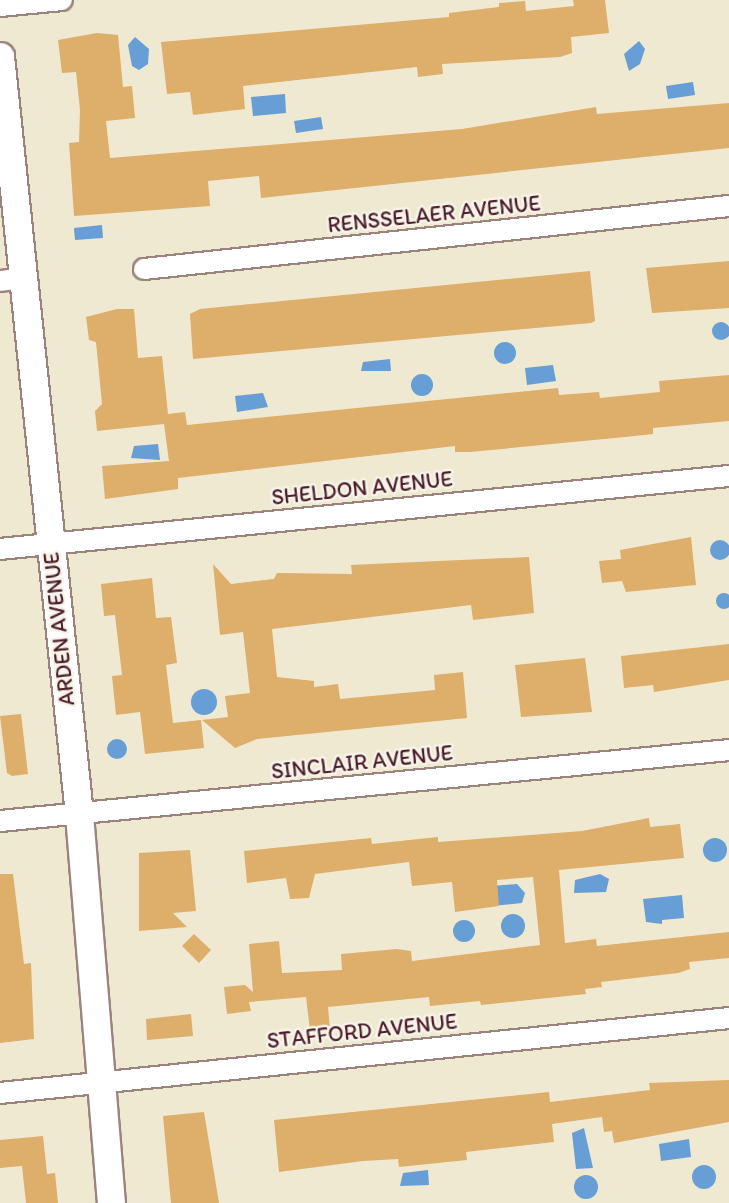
<!DOCTYPE html>
<style>
body{margin:0}
#map{position:relative;width:729px;height:1203px;overflow:hidden;background:#efe9d1;font-family:Itim,sans-serif}
div>[style]{position:absolute}
.water>*{inset:0;background:#679ed5}
.round{border-radius:50%}
.building>*{inset:0;background:#deae6b}
.roads{filter:drop-shadow(2px 0 #9c847e) drop-shadow(-2px 0 #9c847e) drop-shadow(0 2px #9c847e) drop-shadow(0 -2px #9c847e)}
.street>*{height:20px;margin:-10px;padding:0 10px;transform-origin:10px;border-radius:10px;background:#fff}
.secondary>*{height:27px;margin:-13.5px;padding:0 13.5px;transform-origin:13.5px;border-radius:13.5px;background:#fff}
span{translate:-50% -50%;white-space:nowrap;text-align:center;line-height:1.15;-webkit-text-stroke:5px #f7f3e8;paint-order:stroke}
.street-label{font-size:22px;color:#4a1f2b}
</style>
<div id="map">
<div class="water">
<i style="clip-path:polygon(135px 37px,149px 49px,148px 64px,139px 70px,132px 66px,128px 45px)"></i>
<i style="clip-path:polygon(639px 41px,645px 49px,640px 64px,629px 71px,624px 54px)"></i>
<i style="clip-path:polygon(693px 82px,695px 95px,668px 99px,666px 86px)"></i>
<i style="clip-path:polygon(285px 94px,286px 113px,253px 116px,251px 97px)"></i>
<i style="clip-path:polygon(321px 117px,323px 129px,296px 133px,294px 121px)"></i>
<i style="clip-path:polygon(102px 225px,103px 238px,75px 240px,74px 228px)"></i>
<i class="round" style="left:712px;top:322px;width:18px;height:18px"></i>
<i class="round" style="left:494px;top:342px;width:22px;height:22px"></i>
<i style="clip-path:polygon(390px 359px,391px 371px,361px 371px,363px 362px)"></i>
<i style="clip-path:polygon(553px 365px,556px 381px,527px 385px,525px 368px)"></i>
<i class="round" style="left:411px;top:374px;width:22px;height:22px"></i>
<i style="clip-path:polygon(263px 393px,268px 407px,237px 412px,235px 396px)"></i>
<i style="clip-path:polygon(158px 444px,160px 460px,131px 458px,134px 446px)"></i>
<i class="round" style="left:710px;top:540px;width:20px;height:20px"></i>
<i class="round" style="left:716px;top:593px;width:16px;height:16px"></i>
<i class="round" style="left:191px;top:689px;width:26px;height:26px"></i>
<i class="round" style="left:107px;top:739px;width:20px;height:20px"></i>
<i class="round" style="left:703px;top:838px;width:24px;height:24px"></i>
<i style="clip-path:polygon(600px 874px,609px 879px,606px 892px,574px 893px,575px 880px)"></i>
<i style="clip-path:polygon(517px 884px,525px 893px,522px 903px,492px 906px,492px 886px)"></i>
<i style="clip-path:polygon(682px 895px,684px 918px,662px 920px,662px 924px,646px 922px,643px 899px)"></i>
<i class="round" style="left:501px;top:914px;width:24px;height:24px"></i>
<i class="round" style="left:453px;top:920px;width:22px;height:22px"></i>
<i style="clip-path:polygon(584px 1128px,593px 1168px,576px 1169px,572px 1133px)"></i>
<i style="clip-path:polygon(689px 1139px,691px 1157px,661px 1161px,659px 1144px)"></i>
<i class="round" style="left:692px;top:1165px;width:24px;height:24px"></i>
<i style="clip-path:polygon(428px 1170px,429px 1185px,400px 1186px,403px 1173px)"></i>
<i class="round" style="left:574px;top:1175px;width:24px;height:24px"></i>
</div>
<div class="building">
<i style="clip-path:polygon(573px 0,605px 0,609px 33px,571px 37px,572px 53px,560px 57px,442px 64px,443px 74px,418px 77px,417px 67px,243px 86px,245px 109px,193px 115px,190px 92px,167px 94px,161px 42px,449px 17px,449px 13px,499px 7px,499px 3px,525px 1px,526px 11px,574px 6px)"></i>
<i style="clip-path:polygon(97px 33px,118px 35px,123px 87px,132px 86px,135px 118px,106px 121px,110px 158px,462px 129px,596px 107px,597px 114px,729px 103px,729px 148px,261px 198px,259px 176px,208px 181px,210px 206px,74px 216px,69px 143px,79px 142px,80px 110px,76px 72px,62px 73px,58px 40px)"></i>
<i style="clip-path:polygon(729px 261px,729px 308px,652px 313px,646px 268px)"></i>
<i style="clip-path:polygon(590px 271px,595px 321px,591px 323px,193px 359px,190px 314px,200px 309px)"></i>
<i style="clip-path:polygon(117px 309px,134px 309px,138px 358px,162px 356px,168px 414px,185px 412px,187px 425px,558px 388px,559px 395px,599px 392px,600px 398px,660px 392px,659px 381px,729px 375px,729px 421px,653px 428px,653px 434px,625px 437px,470px 452px,455px 452px,455px 446px,178px 478px,178px 489px,105px 499px,102px 466px,169px 461px,164px 424px,97px 431px,95px 411px,102px 404px,96px 342px,89px 340px,86px 317px)"></i>
<i style="clip-path:polygon(691px 537px,696px 585px,626px 592px,622px 581px,602px 583px,599px 561px,621px 559px,620px 550px)"></i>
<i style="clip-path:polygon(529px 557px,534px 613px,473px 620px,471px 605px,272px 629px,277px 677px,314px 681px,314px 687px,338px 684px,340px 699px,435px 690px,434px 675px,463px 672px,467px 718px,257px 739px,235px 748px,202px 720px,228px 717px,225px 696px,250px 693px,243px 632px,220px 635px,213px 564px,231px 584px,274px 579px,277px 573px,352px 574px,351px 565px)"></i>
<i style="clip-path:polygon(152px 578px,156px 618px,171px 617px,177px 663px,166px 665px,173px 723px,201px 720px,204px 748px,145px 754px,140px 712px,116px 715px,112px 676px,122px 675px,115px 615px,104px 616px,101px 584px)"></i>
<i style="clip-path:polygon(729px 644px,729px 680px,654px 692px,653px 685px,624px 688px,621px 656px)"></i>
<i style="clip-path:polygon(585px 658px,592px 712px,521px 717px,515px 665px)"></i>
<i style="clip-path:polygon(21px 714px,28px 774px,12px 776px,7px 773px,0 716px)"></i>
<i style="clip-path:polygon(649px 818px,650px 827px,680px 824px,684px 858px,559px 870px,565px 943px,596px 939px,597px 946px,729px 932px,729px 958px,689px 962px,690px 969px,678px 973px,601px 982px,602px 987px,585px 989px,586px 994px,481px 1005px,480px 1001px,430px 1006px,429px 997px,328px 1007px,330px 1029px,310px 1030px,306px 997px,249px 1002px,251px 1011px,227px 1014px,224px 987px,245px 985px,253px 992px,249px 944px,279px 941px,282px 973px,342px 970px,341px 954px,397px 949px,411px 951px,412px 961px,540px 945px,533px 877px,497px 880px,499px 906px,455px 912px,452px 882px,412px 886px,409px 862px,315px 874px,309px 898px,290px 899px,286px 878px,247px 883px,244px 851px,371px 838px,372px 844px,438px 837px,438px 842px,582px 831px)"></i>
<i style="clip-path:polygon(190px 850px,196px 911px,173px 913px,187px 927px,139px 931px,139px 853px)"></i>
<i style="clip-path:polygon(0 874px,13px 874px,24px 964px,31px 963px,34px 1039px,0 1043px)"></i>
<i style="clip-path:polygon(194px 934px,211px 950px,199px 963px,182px 946px)"></i>
<i style="clip-path:polygon(191px 1014px,193px 1036px,147px 1040px,146px 1019px)"></i>
<i style="clip-path:polygon(729px 1080px,729px 1122px,614px 1143px,612px 1131px,604px 1132px,602px 1117px,552px 1124px,554px 1142px,466px 1152px,467px 1160px,399px 1167px,398px 1159px,363px 1161px,279px 1172px,274px 1120px,549px 1092px,550px 1102px,650px 1090px,649px 1083px)"></i>
<i style="clip-path:polygon(204px 1112px,219px 1203px,171px 1203px,163px 1116px)"></i>
<i style="clip-path:polygon(43px 1136px,47px 1174px,55px 1173px,58px 1203px,26px 1203px,22px 1166px,0 1168px,0 1140px)"></i>
</div>
<div class="roads">
<div class="street">
<i style="left:0;top:6px;width:62px;rotate:-5.5deg"></i>
<i style="left:144px;top:269px;width:588px;rotate:-6.15deg"></i>
<i style="left:0;top:281px;width:24px;rotate:-7deg"></i>
<i style="left:0;top:549px;width:733px;rotate:-5.72deg"></i>
<i style="left:0;top:821px;width:732px;rotate:-5.56deg"></i>
<i style="left:0;top:1093px;width:733px;rotate:-5.87deg"></i>
</div>
<div class="secondary">
<i style="left:0;top:56px;width:762px;rotate:84.05deg"></i>
<i style="left:79px;top:814px;width:390px;rotate:85.3deg"></i>
</div>
</div>
<div class="street-label">
<span style="left:434px;top:214px;rotate:-6deg">RENSSELAER AVENUE</span>
<span style="left:362px;top:488px;rotate:-6deg">SHELDON AVENUE</span>
<span style="left:59px;top:629px;rotate:-96deg">ARDEN AVENUE</span>
<span style="left:362px;top:762px;rotate:-6deg">SINCLAIR AVENUE</span>
<span style="left:362px;top:1031px;rotate:-6deg">STAFFORD AVENUE</span>
</div>
</div>
